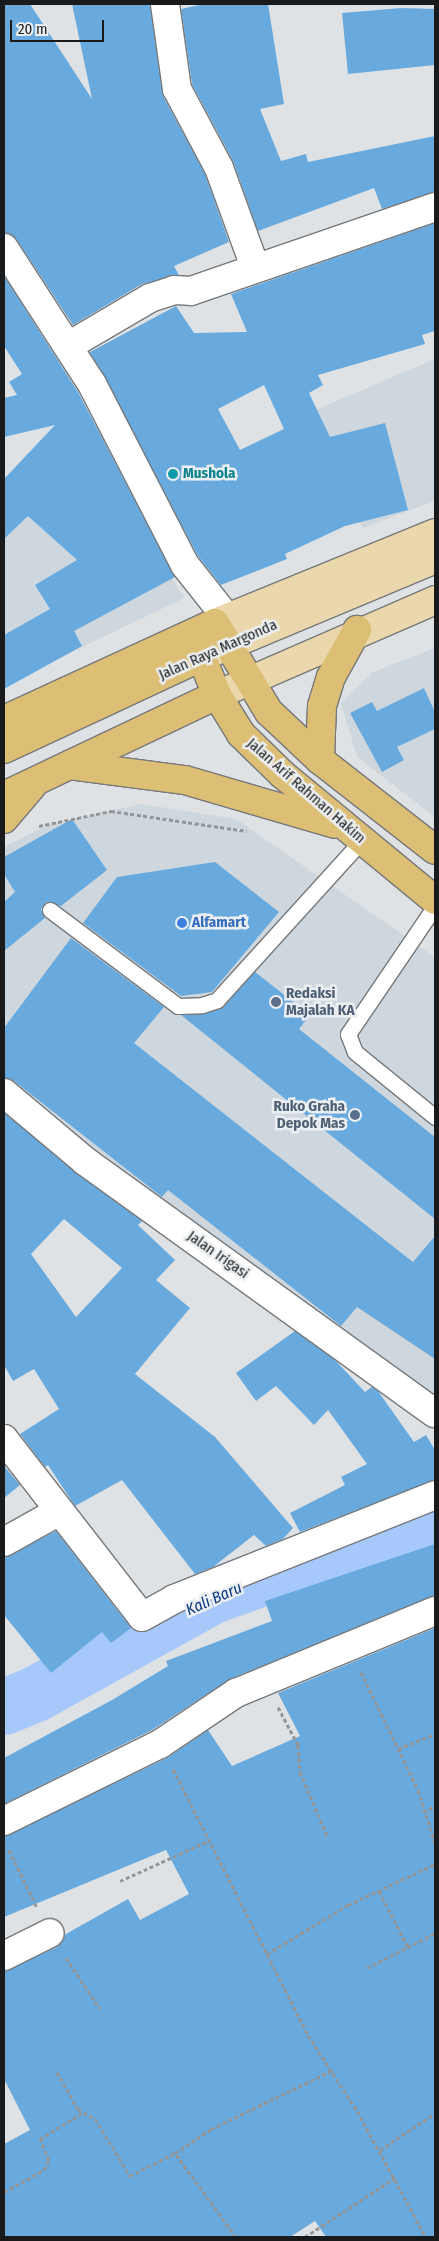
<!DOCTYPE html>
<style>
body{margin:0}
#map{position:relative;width:439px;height:2241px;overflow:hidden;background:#dfe2e4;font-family:"Fira Sans Condensed",sans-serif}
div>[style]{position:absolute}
.built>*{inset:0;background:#ced7de}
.river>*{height:56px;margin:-28px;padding:0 28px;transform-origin:28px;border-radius:28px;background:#a7c8fb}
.building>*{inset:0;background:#69aade}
.path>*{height:3px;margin-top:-1.5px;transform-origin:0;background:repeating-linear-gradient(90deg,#939597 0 4px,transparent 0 6.5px)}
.roads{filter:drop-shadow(1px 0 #76787a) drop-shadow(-1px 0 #76787a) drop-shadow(0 1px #76787a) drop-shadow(0 -1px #76787a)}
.lane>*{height:15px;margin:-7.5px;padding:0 7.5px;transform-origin:7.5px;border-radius:7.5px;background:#fff}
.street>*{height:28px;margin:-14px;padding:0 14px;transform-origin:14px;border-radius:14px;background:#fff}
.primary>*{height:28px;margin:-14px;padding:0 14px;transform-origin:14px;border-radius:14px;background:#ead8ac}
.highway>*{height:28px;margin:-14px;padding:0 14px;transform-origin:14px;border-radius:14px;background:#dcbe75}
.dots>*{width:14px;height:14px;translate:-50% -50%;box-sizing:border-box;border:2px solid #eceff1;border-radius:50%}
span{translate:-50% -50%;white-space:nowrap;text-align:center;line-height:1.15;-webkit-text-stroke:5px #eceff1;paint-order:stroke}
.culture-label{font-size:15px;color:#0d838f;font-weight:700}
.left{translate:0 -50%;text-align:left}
.street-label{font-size:15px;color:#191a1b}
.shop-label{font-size:15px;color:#366cbe;font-weight:700}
.service-label{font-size:15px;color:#4e5e75;font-weight:700}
.right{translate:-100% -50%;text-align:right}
.water-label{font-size:16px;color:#083981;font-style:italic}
.frame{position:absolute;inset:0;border:5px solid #191a1b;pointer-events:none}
.scale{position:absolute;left:10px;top:20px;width:94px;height:22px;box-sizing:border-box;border:2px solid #191a1b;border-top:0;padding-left:6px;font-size:15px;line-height:18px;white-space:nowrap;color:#191a1b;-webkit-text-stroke:4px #eceff1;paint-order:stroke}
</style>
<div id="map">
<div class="built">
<i style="clip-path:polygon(435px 359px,435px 501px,363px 528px,311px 412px)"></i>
<i style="clip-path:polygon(119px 491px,184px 598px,4px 685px,4px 495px,47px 528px)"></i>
<i style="clip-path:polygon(435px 648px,435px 817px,357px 757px,341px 703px,373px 672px)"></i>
<i style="clip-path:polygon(141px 804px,236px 819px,435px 957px,435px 1413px,4px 1108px,4px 847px,50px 824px)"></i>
</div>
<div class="river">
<i style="left:4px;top:1707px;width:35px;rotate:-22deg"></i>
<i style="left:36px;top:1694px;width:202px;rotate:-29deg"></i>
<i style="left:213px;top:1596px;width:236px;rotate:-19.8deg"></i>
</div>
<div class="building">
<i style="clip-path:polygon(4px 4px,30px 4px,92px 99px,72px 4px,150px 4px,163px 96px,205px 174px,229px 242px,174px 266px,179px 275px,142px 284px,73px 325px,17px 240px,4px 232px)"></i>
<i style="clip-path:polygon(204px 4px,268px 4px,284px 104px,260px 109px,281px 161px,306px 154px,308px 162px,435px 136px,435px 192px,382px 209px,374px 188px,258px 231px,233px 161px,192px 84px,181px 9px)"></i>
<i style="clip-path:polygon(401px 8px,435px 9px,435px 65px,348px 74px,342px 13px)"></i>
<i style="clip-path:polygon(evenodd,435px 223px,435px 331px,422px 335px,425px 344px,318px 375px,323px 385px,309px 393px,330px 437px,385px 423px,408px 510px,345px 526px,285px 554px,287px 559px,221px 585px,198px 556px,90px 352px,176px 306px,194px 333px,247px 332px,231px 294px,435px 223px,264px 385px,284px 429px,240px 450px,218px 409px,264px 385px)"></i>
<i style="clip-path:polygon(4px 276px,78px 392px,175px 577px,74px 631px,82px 646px,4px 689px,4px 635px,50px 609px,35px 585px,77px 560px,28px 516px,4px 539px,4px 479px,55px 425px,4px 437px,4px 398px,17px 395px,9px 382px,22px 374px,4px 346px)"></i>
<i style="clip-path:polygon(424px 688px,435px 712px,435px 729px,397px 747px,404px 760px,382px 772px,350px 713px,372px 702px,377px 711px)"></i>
<i style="clip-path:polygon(72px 819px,107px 870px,61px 906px,46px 902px,41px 909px,45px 918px,4px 951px,4px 902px,15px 892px,4px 874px,4px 857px)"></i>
<i style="clip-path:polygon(215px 862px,279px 912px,212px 992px,181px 996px,83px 923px,117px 877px)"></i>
<i style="clip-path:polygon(71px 938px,164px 1007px,134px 1043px,413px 1262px,435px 1236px,435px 1359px,357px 1307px,341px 1326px,168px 1190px,162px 1197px,14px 1081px,4px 1078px,4px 1028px)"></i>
<i style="clip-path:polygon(255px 972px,310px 1015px,299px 1029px,435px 1137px,435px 1219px,181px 1015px,220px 1009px)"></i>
<i style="clip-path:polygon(evenodd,4px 1113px,142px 1221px,138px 1225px,175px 1260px,156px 1280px,190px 1308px,135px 1374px,215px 1437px,293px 1528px,283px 1539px,266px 1546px,254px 1535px,213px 1567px,195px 1574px,122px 1480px,75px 1506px,48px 1465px,45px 1467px,20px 1434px,59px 1409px,34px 1369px,13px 1381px,4px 1365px,4px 1113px,64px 1219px,122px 1268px,76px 1317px,31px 1254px,64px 1219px)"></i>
<i style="clip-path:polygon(295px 1331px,334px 1359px,365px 1392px,372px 1387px,378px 1391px,414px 1442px,426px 1435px,435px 1450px,435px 1480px,300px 1532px,290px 1513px,345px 1485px,341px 1477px,367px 1464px,328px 1410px,314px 1425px,276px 1386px,256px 1401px,236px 1373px)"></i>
<i style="clip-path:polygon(4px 1466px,20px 1485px,4px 1498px)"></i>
<i style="clip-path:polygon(56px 1531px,131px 1628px,111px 1643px,102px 1632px,51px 1673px,4px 1615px,4px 1558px)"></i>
<i style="clip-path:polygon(435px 1544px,435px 1596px,230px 1679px,152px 1730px,4px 1804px,4px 1758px,112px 1700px,168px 1666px,166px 1661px,272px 1621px,265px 1601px)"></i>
<i style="clip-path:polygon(435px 1628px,435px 2237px,326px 2237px,315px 2221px,290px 2237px,4px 2237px,4px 2144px,30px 2130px,4px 2079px,4px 1972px,57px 1947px,66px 1934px,128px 1899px,140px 1920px,189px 1894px,166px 1850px,4px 1917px,4px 1836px,167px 1758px,208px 1730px,232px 1766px,300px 1736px,278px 1693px)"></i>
</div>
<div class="path">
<i style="left:39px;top:826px;width:74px;rotate:-11.8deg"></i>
<i style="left:111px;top:811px;width:137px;rotate:8.4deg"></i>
<i style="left:361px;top:1672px;width:131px;rotate:64.2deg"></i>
<i style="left:418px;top:1790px;width:56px;rotate:72.2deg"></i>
<i style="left:278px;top:1707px;width:43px;rotate:62.2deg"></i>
<i style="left:298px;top:1745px;width:27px;rotate:86deg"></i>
<i style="left:300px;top:1772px;width:69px;rotate:67.1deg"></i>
<i style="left:398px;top:1749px;width:40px;rotate:-22deg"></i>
<i style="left:173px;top:1769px;width:298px;rotate:63.1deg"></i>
<i style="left:308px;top:2035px;width:90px;rotate:57.2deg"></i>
<i style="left:357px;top:2111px;width:144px;rotate:61.3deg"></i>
<i style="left:423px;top:1812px;width:13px;rotate:-27deg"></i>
<i style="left:9px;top:1850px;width:64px;rotate:64.2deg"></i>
<i style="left:120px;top:1881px;width:97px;rotate:-24.4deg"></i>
<i style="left:379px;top:1891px;width:65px;rotate:62.7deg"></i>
<i style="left:267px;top:1954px;width:95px;rotate:-31.2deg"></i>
<i style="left:348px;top:1905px;width:96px;rotate:-25.2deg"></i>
<i style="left:66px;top:1958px;width:61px;rotate:56.3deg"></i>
<i style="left:367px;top:1968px;width:76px;rotate:-27.2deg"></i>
<i style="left:57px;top:2072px;width:43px;rotate:60.4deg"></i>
<i style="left:78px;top:2109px;width:20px;rotate:30deg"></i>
<i style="left:95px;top:2119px;width:67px;rotate:58.4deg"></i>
<i style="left:130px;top:2176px;width:51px;rotate:-27.1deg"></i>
<i style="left:380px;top:2150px;width:66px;rotate:-33.9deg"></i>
<i style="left:4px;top:2192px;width:46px;rotate:-28.8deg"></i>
<i style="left:44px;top:2170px;width:11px;rotate:-63deg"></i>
<i style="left:49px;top:2160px;width:23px;rotate:-113deg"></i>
<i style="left:40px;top:2139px;width:49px;rotate:-31.8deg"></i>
<i style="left:236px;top:2237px;width:104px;rotate:-126deg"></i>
<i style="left:175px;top:2153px;width:43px;rotate:-33.7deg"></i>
<i style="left:211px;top:2129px;width:133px;rotate:-25.8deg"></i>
<i style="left:305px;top:2237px;width:108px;rotate:-33.2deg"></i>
</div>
<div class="roads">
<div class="lane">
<i style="left:435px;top:906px;width:155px;rotate:124.2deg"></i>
<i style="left:348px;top:1034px;width:19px;rotate:69deg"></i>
<i style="left:355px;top:1052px;width:103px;rotate:39.1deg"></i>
<i style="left:50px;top:910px;width:160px;rotate:36.9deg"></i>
<i style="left:178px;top:1006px;width:24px;rotate:-2deg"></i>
<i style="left:202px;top:1005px;width:16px;rotate:-18deg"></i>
<i style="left:217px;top:1000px;width:216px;rotate:-47.8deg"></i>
</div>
<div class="street">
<i style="left:165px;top:4px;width:86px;rotate:82deg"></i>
<i style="left:177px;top:89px;width:89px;rotate:62deg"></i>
<i style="left:219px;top:168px;width:105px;rotate:70deg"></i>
<i style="left:4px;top:248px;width:162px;rotate:57.1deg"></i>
<i style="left:92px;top:384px;width:203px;rotate:62.8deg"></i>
<i style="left:185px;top:565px;width:68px;rotate:51.6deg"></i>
<i style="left:70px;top:345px;width:93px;rotate:-30.4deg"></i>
<i style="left:150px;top:298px;width:25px;rotate:-18deg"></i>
<i style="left:174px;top:290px;width:17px;rotate:3deg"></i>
<i style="left:191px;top:291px;width:258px;rotate:-19deg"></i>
<i style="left:4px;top:1093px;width:106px;rotate:40deg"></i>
<i style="left:85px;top:1161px;width:431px;rotate:35.8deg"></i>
<i style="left:4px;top:1439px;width:225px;rotate:52.2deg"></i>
<i style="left:142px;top:1617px;width:37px;rotate:-29deg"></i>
<i style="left:174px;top:1599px;width:281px;rotate:-21.7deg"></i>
<i style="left:4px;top:1542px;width:62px;rotate:-29.1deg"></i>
<i style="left:4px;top:1821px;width:174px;rotate:-26.3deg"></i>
<i style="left:160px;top:1744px;width:92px;rotate:-33.9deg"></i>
<i style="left:236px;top:1693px;width:215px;rotate:-22.4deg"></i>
<i style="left:4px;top:1956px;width:51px;rotate:-26.6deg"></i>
</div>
<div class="primary">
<i style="left:215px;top:623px;width:238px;rotate:-22.2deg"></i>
<i style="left:201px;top:657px;width:254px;rotate:-22.7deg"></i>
<i style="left:217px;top:695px;width:238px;rotate:-23.5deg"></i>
</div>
<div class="highway">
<i style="left:192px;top:634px;width:66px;rotate:67.7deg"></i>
<i style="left:217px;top:695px;width:46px;rotate:58.4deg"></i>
<i style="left:241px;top:734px;width:57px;rotate:44.3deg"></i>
<i style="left:282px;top:774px;width:198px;rotate:39.5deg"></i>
<i style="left:4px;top:720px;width:232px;rotate:-24.7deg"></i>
<i style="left:215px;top:623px;width:104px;rotate:58.8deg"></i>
<i style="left:269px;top:712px;width:70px;rotate:43.3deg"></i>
<i style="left:320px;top:760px;width:146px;rotate:38deg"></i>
<i style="left:4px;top:749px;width:217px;rotate:-25deg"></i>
<i style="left:320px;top:760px;width:54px;rotate:-87.9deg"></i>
<i style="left:322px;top:706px;width:30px;rotate:-73deg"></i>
<i style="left:331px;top:677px;width:54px;rotate:-61deg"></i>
<i style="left:69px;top:765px;width:117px;rotate:7.4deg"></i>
<i style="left:185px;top:780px;width:156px;rotate:16.3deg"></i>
<i style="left:4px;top:796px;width:236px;rotate:-25.4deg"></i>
<i style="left:4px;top:819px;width:43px;rotate:-49.7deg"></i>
</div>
</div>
<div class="dots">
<i style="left:173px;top:474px;background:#0f9aa8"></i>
<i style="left:182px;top:923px;background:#3f7fe0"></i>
<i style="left:276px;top:1002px;background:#5c6f8a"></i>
<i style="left:355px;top:1115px;background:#5c6f8a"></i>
</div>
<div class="culture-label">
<span class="left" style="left:183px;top:474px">Mushola</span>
</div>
<div class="street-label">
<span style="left:218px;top:650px;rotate:-24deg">Jalan Raya Margonda</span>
<span style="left:306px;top:791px;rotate:41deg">Jalan Arif Rahman Hakim</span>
<span style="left:218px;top:1255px;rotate:35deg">Jalan Irigasi</span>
</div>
<div class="shop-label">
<span class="left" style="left:192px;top:923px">Alfamart</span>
</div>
<div class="service-label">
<span class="left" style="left:286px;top:1002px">Redaksi<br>Majalah KA</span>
<span class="right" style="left:345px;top:1115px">Ruko Graha<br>Depok Mas</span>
</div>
<div class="water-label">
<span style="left:214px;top:1599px;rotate:-24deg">Kali Baru</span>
</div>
<div class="frame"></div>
<div class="scale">20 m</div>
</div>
